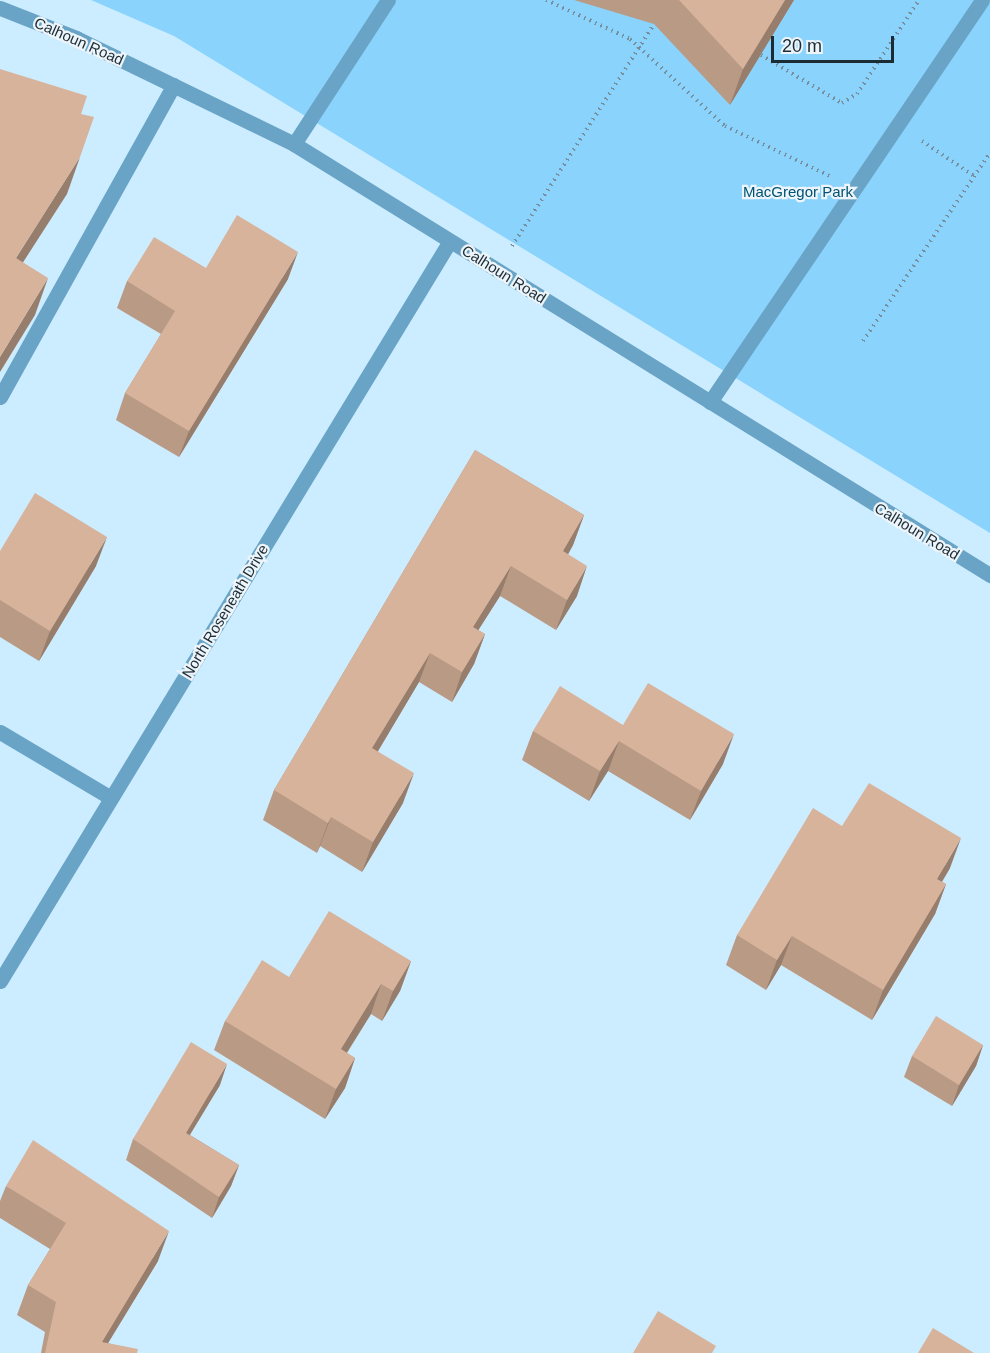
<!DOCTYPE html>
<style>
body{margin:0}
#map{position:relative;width:990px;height:1353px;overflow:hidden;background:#ccecff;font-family:Helvetica,sans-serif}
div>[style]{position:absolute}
.green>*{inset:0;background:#8ad3fd}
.path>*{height:4px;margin-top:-2px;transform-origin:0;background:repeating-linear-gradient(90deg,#768e9c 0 1.5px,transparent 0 6px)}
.service>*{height:15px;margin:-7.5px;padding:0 7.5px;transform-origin:7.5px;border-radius:7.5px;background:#69a4c6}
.minor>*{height:15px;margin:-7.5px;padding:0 7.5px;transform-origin:7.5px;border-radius:7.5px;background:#69a4c6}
.tertiary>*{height:15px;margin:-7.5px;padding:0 7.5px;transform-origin:7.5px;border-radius:7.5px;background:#69a4c6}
.wall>*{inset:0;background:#b99a85}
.shaded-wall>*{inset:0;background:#967d6c}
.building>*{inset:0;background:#d7b39b}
span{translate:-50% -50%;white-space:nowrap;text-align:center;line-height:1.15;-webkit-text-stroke:4.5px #edf5fa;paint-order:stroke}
.street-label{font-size:15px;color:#1c2c35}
.park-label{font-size:15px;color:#015273}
.scale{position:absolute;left:771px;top:36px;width:123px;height:27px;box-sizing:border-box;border:3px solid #1c2c35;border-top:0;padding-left:8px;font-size:18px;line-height:21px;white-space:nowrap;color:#1c2c35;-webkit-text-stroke:4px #edf5fa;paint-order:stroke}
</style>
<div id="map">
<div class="green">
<i style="clip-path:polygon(91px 0,990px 0,990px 533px,174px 36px)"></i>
</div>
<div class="path">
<i style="left:546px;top:0;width:93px;rotate:24.9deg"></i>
<i style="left:630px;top:39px;width:129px;rotate:42.5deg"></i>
<i style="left:725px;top:126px;width:116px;rotate:25.5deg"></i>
<i style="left:761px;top:55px;width:94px;rotate:30.7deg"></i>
<i style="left:842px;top:103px;width:17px;rotate:-31deg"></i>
<i style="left:857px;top:94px;width:113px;rotate:-56.6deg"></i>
<i style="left:922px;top:141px;width:63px;rotate:33.9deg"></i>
<i style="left:512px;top:246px;width:264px;rotate:-57.4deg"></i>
<i style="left:863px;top:341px;width:227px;rotate:-56deg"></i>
</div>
<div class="service">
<i style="left:294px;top:144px;width:172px;rotate:-56.9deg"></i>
<i style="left:0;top:397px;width:357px;rotate:-60.9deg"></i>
<i style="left:710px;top:402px;width:485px;rotate:-55.9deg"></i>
<i style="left:0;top:732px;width:129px;rotate:30.7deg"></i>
</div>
<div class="minor">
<i style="left:0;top:981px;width:866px;rotate:-58.7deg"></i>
</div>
<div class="tertiary">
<i style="left:0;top:8px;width:82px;rotate:21.5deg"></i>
<i style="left:76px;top:38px;width:242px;rotate:25.9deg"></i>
<i style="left:294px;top:144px;width:819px;rotate:31.77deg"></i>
</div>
<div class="wall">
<i style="clip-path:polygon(574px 0,794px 0,730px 105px,654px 24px)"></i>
<i style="clip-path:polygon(206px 268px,288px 279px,179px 457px,116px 420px,125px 393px,161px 334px,117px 308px,127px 281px)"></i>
<i style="clip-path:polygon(475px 450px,584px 515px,573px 545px,568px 555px,577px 596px,556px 630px,500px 596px,478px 630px,485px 634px,474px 664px,452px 702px,419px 682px,378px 751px,403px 803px,362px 872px,320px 846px,317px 853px,263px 820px,274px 790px)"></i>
<i style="clip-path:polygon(0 551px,96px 566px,39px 661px,0 637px)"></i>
<i style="clip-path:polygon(623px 725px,723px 764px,690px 820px,608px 771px,589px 801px,522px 760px,533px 731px)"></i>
<i style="clip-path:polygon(842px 826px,950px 868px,942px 882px,946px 884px,935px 914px,872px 1020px,781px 965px,766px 990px,726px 965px,737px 935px)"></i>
<i style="clip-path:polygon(411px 961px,400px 991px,382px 1021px,371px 1014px,347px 1053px,355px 1058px,345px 1088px,325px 1119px,214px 1050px,225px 1021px)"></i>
<i style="clip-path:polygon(983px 1045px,976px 1066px,952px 1106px,904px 1077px,912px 1056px)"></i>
<i style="clip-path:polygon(220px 1085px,190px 1135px,239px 1165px,231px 1186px,212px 1218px,126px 1160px,133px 1139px)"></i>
<i style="clip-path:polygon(6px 1186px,158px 1261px,108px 1343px,137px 1353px,41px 1353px,45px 1332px,17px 1315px,28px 1285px,50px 1249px,0 1218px,0 1201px)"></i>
</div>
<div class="shaded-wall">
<i style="clip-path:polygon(785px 0,794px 0,730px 105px,743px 69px)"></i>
<i style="clip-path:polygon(80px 157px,67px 194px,2px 295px,16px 258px)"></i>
<i style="clip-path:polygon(298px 252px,288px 279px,179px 457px,189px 431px)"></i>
<i style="clip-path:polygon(48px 278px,35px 315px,0 372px,0 357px)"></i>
<i style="clip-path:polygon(584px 515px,573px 545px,552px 581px,563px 551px)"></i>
<i style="clip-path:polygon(107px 537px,96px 566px,39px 661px,50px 631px)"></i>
<i style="clip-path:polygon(511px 566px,500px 596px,462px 656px,473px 627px)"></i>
<i style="clip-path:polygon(587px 566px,577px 596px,556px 630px,567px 600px)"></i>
<i style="clip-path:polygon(485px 634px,474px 664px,452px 702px,462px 672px)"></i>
<i style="clip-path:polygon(430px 653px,419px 682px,362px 778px,372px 748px)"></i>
<i style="clip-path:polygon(734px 734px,723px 764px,690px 820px,701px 791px)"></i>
<i style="clip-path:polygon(619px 741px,608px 771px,589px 801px,600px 771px)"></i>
<i style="clip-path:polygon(414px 773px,403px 803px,362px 872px,373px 842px)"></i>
<i style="clip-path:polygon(331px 817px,320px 846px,317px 853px,328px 823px)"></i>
<i style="clip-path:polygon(961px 838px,950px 868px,926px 908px,937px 879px)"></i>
<i style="clip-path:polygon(946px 884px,935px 914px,872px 1020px,883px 990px)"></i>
<i style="clip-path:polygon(792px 936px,781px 965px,766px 990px,777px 960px)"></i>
<i style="clip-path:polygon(411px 961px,400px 991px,382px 1021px,393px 991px)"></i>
<i style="clip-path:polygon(381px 984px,371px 1014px,330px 1079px,341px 1049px)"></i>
<i style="clip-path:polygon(983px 1045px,976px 1066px,952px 1106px,959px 1085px)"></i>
<i style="clip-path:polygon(355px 1058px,345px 1088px,325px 1119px,336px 1089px)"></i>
<i style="clip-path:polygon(227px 1064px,220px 1085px,178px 1154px,186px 1133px)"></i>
<i style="clip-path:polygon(239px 1165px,231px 1186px,212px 1218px,219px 1197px)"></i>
<i style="clip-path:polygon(169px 1231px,158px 1261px,102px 1353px,102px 1342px)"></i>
</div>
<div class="building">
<i style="clip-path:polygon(679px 0,785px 0,743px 69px)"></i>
<i style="clip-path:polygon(0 69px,87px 96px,81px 114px,94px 117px,80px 157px,16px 258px,48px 278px,0 357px)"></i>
<i style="clip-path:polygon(237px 215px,298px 252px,189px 431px,125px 393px,175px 311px,127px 281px,154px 237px,206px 268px)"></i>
<i style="clip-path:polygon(475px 450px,584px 515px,563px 551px,587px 566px,567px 600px,511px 566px,473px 627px,485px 634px,462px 672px,430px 653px,372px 748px,414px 773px,373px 842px,331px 817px,328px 823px,274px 790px)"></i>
<i style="clip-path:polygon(35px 493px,107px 537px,50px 631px,0 600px,0 551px)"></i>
<i style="clip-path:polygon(648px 683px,734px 734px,701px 791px,619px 741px,600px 771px,533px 731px,560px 686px,623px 725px)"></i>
<i style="clip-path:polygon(869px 783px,961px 838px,937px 879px,946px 884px,883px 990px,792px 936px,777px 960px,737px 935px,813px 808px,842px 826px)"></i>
<i style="clip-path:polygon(329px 911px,411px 961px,393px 991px,381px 984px,341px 1049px,355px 1058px,336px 1089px,225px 1021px,262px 960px,289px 977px)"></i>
<i style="clip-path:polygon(936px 1016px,983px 1045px,959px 1085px,912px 1056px)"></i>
<i style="clip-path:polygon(191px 1042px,227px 1064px,186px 1133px,239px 1165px,219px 1197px,133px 1139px)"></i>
<i style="clip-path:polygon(33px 1140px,169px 1231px,102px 1342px,138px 1349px,137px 1353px,45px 1353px,56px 1302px,28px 1285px,66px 1223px,6px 1186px)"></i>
<i style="clip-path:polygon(658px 1311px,716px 1346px,712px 1353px,633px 1353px)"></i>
<i style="clip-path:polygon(933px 1328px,974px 1353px,918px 1353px)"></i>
</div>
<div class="street-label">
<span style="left:79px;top:41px;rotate:24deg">Calhoun Road</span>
<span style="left:504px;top:274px;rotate:32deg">Calhoun Road</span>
<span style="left:917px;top:531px;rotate:31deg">Calhoun Road</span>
<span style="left:225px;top:611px;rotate:-59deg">North Roseneath Drive</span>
</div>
<div class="park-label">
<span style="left:798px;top:192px">MacGregor Park</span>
</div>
<div class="scale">20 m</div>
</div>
